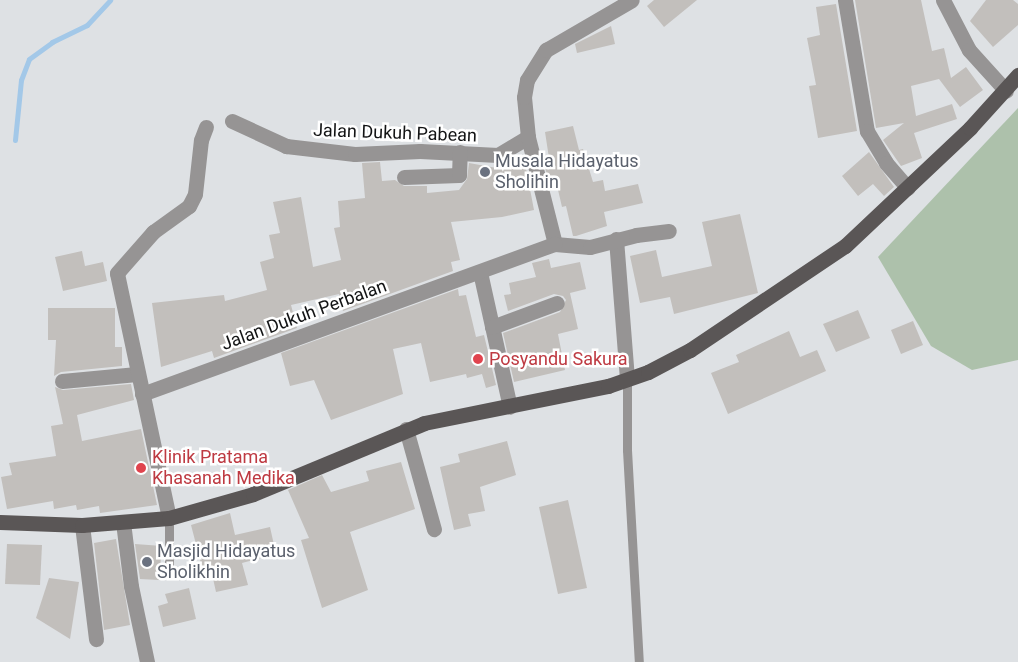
<!DOCTYPE html>
<style>
body{margin:0}
#map{position:relative;width:1018px;height:662px;overflow:hidden;background:#dee1e4;font-family:Roboto,sans-serif}
div>[style]{position:absolute}
.green>*{inset:0;background:#adc1ab}
.stream>*{height:5px;margin:-2.5px;padding:0 2.5px;transform-origin:2.5px;border-radius:2.5px;background:#a3c8e8}
.building>*{inset:0;background:#c2bfbc}
.lane>*{height:9px;margin:-4.5px;padding:0 4.5px;transform-origin:4.5px;border-radius:4.5px;background:#969494}
.street>*{height:15px;margin:-7.5px;padding:0 7.5px;transform-origin:7.5px;border-radius:7.5px;background:#969494}
.primary>*{height:15px;margin:-7.5px;padding:0 7.5px;transform-origin:7.5px;border-radius:7.5px;background:#5a5656}
.dots>*{width:14px;height:14px;translate:-50% -50%;box-sizing:border-box;border:2px solid #fff;border-radius:50%}
span{translate:-50% -50%;white-space:nowrap;text-align:center;line-height:1.15;-webkit-text-stroke:5px #fff;paint-order:stroke}
.street-label{font-size:18px;color:#121314}
.worship-label{font-size:18px;color:#5b616d}
.left{translate:0 -50%;text-align:left}
.health-label{font-size:18px;color:#be3a42}
</style>
<div id="map">
<div class="green">
<i style="clip-path:polygon(1018px 108px,1018px 360px,972px 370px,931px 346px,878px 257px)"></i>
</div>
<div class="stream">
<i style="left:15px;top:140px;width:60px;rotate:-84.3deg"></i>
<i style="left:21px;top:80px;width:22px;rotate:-69deg"></i>
<i style="left:29px;top:59px;width:29px;rotate:-36deg"></i>
<i style="left:52px;top:42px;width:39px;rotate:-26deg"></i>
<i style="left:87px;top:25px;width:34px;rotate:-47deg"></i>
</div>
<div class="building">
<i style="clip-path:polygon(654px 0,697px 0,664px 27px,647px 6px)"></i>
<i style="clip-path:polygon(855px 0,921px 0,932px 51px,944px 48px,951px 78px,966px 67px,983px 90px,960px 107px,939px 79px,911px 86px,916px 116px,952px 104px,957px 119px,914px 133px,922px 158px,901px 166px,883px 140px,904px 123px,876px 128px)"></i>
<i style="clip-path:polygon(986px 0,1013px 0,1018px 4px,1018px 25px,993px 47px,970px 21px)"></i>
<i style="clip-path:polygon(836px 4px,857px 131px,818px 138px,809px 86px,816px 85px,807px 38px,820px 35px,816px 7px)"></i>
<i style="clip-path:polygon(611px 26px,615px 44px,577px 53px,575px 44px)"></i>
<i style="clip-path:polygon(573px 126px,579px 150px,583px 149px,593px 182px,603px 180px,605px 191px,638px 184px,643px 203px,604px 212px,607px 226px,576px 236px,573px 236px,566px 206px,562px 207px,555px 177px,548px 179px,543px 159px,549px 158px,545px 132px)"></i>
<i style="clip-path:polygon(869px 152px,894px 187px,884px 196px,873px 184px,858px 196px,842px 176px)"></i>
<i style="clip-path:polygon(380px 162px,382px 181px,395px 180px,404px 186px,427px 186px,427px 193px,459px 190px,467px 179px,469px 163px,502px 169px,525px 163px,534px 210px,502px 217px,451px 222px,460px 260px,451px 262px,453px 271px,343px 311px,339px 294px,291px 305px,297px 328px,214px 358px,212px 351px,161px 367px,152px 303px,224px 295px,225px 301px,267px 290px,260px 262px,274px 258px,269px 235px,280px 233px,273px 202px,301px 197px,313px 267px,341px 260px,334px 228px,340px 227px,338px 201px,365px 198px,362px 163px)"></i>
<i style="clip-path:polygon(740px 214px,758px 293px,674px 314px,670px 297px,640px 303px,630px 256px,656px 250px,662px 277px,712px 266px,702px 222px)"></i>
<i style="clip-path:polygon(82px 251px,85px 266px,103px 262px,107px 281px,63px 291px,55px 257px)"></i>
<i style="clip-path:polygon(549px 259px,551px 268px,580px 262px,586px 289px,570px 293px,578px 329px,558px 334px,565px 370px,514px 382px,503px 333px,560px 312px,566px 300px,563px 296px,554px 294px,508px 311px,504px 295px,511px 294px,509px 283px,536px 277px,532px 263px)"></i>
<i style="clip-path:polygon(458px 289px,459px 296px,466px 295px,476px 337px,484px 335px,496px 385px,486px 388px,482px 374px,467px 378px,466px 374px,430px 382px,421px 343px,393px 349px,403px 394px,331px 420px,314px 380px,290px 386px,281px 353px)"></i>
<i style="clip-path:polygon(48px 308px,115px 308px,115px 347px,122px 347px,122px 366px,61px 372px,54px 376px,56px 340px,48px 340px)"></i>
<i style="clip-path:polygon(858px 310px,870px 338px,836px 352px,823px 324px)"></i>
<i style="clip-path:polygon(913px 321px,923px 345px,901px 354px,891px 330px)"></i>
<i style="clip-path:polygon(789px 331px,800px 357px,817px 350px,826px 371px,728px 414px,711px 373px,739px 362px,736px 355px)"></i>
<i style="clip-path:polygon(131px 384px,134px 400px,77px 415px,82px 441px,141px 429px,157px 505px,100px 513px,99px 506px,77px 510px,76px 505px,54px 509px,53px 501px,7px 509px,1px 477px,12px 475px,9px 463px,56px 456px,51px 426px,63px 424px,55px 387px,63px 390px)"></i>
<i style="clip-path:polygon(507px 441px,516px 475px,480px 487px,485px 511px,468px 514px,471px 526px,454px 530px,440px 467px,460px 462px,458px 454px)"></i>
<i style="clip-path:polygon(401px 462px,415px 509px,350px 532px,368px 590px,322px 608px,301px 540px,309px 538px,288px 490px,322px 475px,331px 492px,369px 481px,366px 471px)"></i>
<i style="clip-path:polygon(568px 500px,587px 588px,558px 594px,539px 507px)"></i>
<i style="clip-path:polygon(230px 513px,235px 535px,270px 527px,276px 554px,242px 563px,248px 585px,216px 592px,212px 574px,204px 575px,191px 525px)"></i>
<i style="clip-path:polygon(116px 539px,130px 625px,104px 630px,94px 543px)"></i>
<i style="clip-path:polygon(7px 544px,42px 545px,40px 585px,5px 584px)"></i>
<i style="clip-path:polygon(135px 544px,162px 546px,159px 580px,140px 579px)"></i>
<i style="clip-path:polygon(49px 578px,79px 582px,70px 639px,36px 618px)"></i>
<i style="clip-path:polygon(189px 588px,196px 619px,163px 627px,158px 606px,168px 603px,165px 594px)"></i>
</div>
<div class="lane">
<i style="left:627px;top:380px;width:70px;rotate:90deg"></i>
<i style="left:627px;top:450px;width:212px;rotate:86.8deg"></i>
<i style="left:169px;top:518px;width:56px;rotate:90deg"></i>
</div>
<div class="street">
<i style="left:845px;top:0;width:133px;rotate:80.5deg"></i>
<i style="left:867px;top:131px;width:37px;rotate:59deg"></i>
<i style="left:886px;top:163px;width:33px;rotate:49deg"></i>
<i style="left:943px;top:0;width:56px;rotate:62.5deg"></i>
<i style="left:969px;top:50px;width:55px;rotate:47.9deg"></i>
<i style="left:232px;top:121px;width:60px;rotate:24.8deg"></i>
<i style="left:286px;top:146px;width:69px;rotate:6.6deg"></i>
<i style="left:355px;top:154px;width:65px;rotate:-2.6deg"></i>
<i style="left:420px;top:151px;width:78px;rotate:2.9deg"></i>
<i style="left:498px;top:155px;width:35px;rotate:-31deg"></i>
<i style="left:404px;top:177px;width:55px;rotate:-2.1deg"></i>
<i style="left:459px;top:175px;width:23px;rotate:-88deg"></i>
<i style="left:616px;top:239px;width:141px;rotate:85.5deg"></i>
<i style="left:555px;top:244px;width:110px;rotate:-104.2deg"></i>
<i style="left:528px;top:137px;width:40px;rotate:-95.7deg"></i>
<i style="left:524px;top:97px;width:17px;rotate:-80deg"></i>
<i style="left:527px;top:80px;width:36px;rotate:-58deg"></i>
<i style="left:546px;top:50px;width:99px;rotate:-30.2deg"></i>
<i style="left:555px;top:244px;width:35px;rotate:5deg"></i>
<i style="left:590px;top:247px;width:48px;rotate:-14.6deg"></i>
<i style="left:636px;top:235px;width:33px;rotate:-7deg"></i>
<i style="left:480px;top:272px;width:138px;rotate:77.5deg"></i>
<i style="left:492px;top:327px;width:69px;rotate:-20.3deg"></i>
<i style="left:62px;top:381px;width:75px;rotate:-5.3deg"></i>
<i style="left:142px;top:394px;width:439px;rotate:-20deg"></i>
<i style="left:406px;top:429px;width:104px;rotate:74.4deg"></i>
<i style="left:169px;top:518px;width:250px;rotate:-102deg"></i>
<i style="left:117px;top:273px;width:55px;rotate:-48.7deg"></i>
<i style="left:153px;top:232px;width:44px;rotate:-35.8deg"></i>
<i style="left:189px;top:206px;width:13px;rotate:-63deg"></i>
<i style="left:195px;top:194px;width:54px;rotate:-83.7deg"></i>
<i style="left:201px;top:140px;width:14px;rotate:-69deg"></i>
<i style="left:123px;top:522px;width:64px;rotate:82.9deg"></i>
<i style="left:131px;top:586px;width:78px;rotate:78.1deg"></i>
<i style="left:82px;top:525px;width:115px;rotate:83deg"></i>
</div>
<div class="primary">
<i style="left:0;top:522px;width:82px;rotate:2.1deg"></i>
<i style="left:82px;top:525px;width:87px;rotate:-4.6deg"></i>
<i style="left:169px;top:518px;width:87px;rotate:-15.9deg"></i>
<i style="left:253px;top:494px;width:185px;rotate:-22.5deg"></i>
<i style="left:424px;top:423px;width:188px;rotate:-11.4deg"></i>
<i style="left:608px;top:386px;width:42px;rotate:-19.3deg"></i>
<i style="left:648px;top:372px;width:47px;rotate:-27.6deg"></i>
<i style="left:690px;top:350px;width:187px;rotate:-33.9deg"></i>
<i style="left:845px;top:246px;width:172px;rotate:-43.3deg"></i>
<i style="left:970px;top:128px;width:72px;rotate:-47.8deg"></i>
</div>
<div class="dots">
<i style="left:485px;top:172px;background:#6b7280"></i>
<i style="left:478px;top:359px;background:#e0444e"></i>
<i style="left:141px;top:468px;background:#e0444e"></i>
<i style="left:147px;top:562px;background:#6b7280"></i>
</div>
<div class="street-label">
<span style="left:395px;top:133px;rotate:2deg">Jalan Dukuh Pabean</span>
<span style="left:304px;top:315px;rotate:-20deg">Jalan Dukuh Perbalan</span>
</div>
<div class="worship-label">
<span class="left" style="left:495px;top:172px">Musala Hidayatus<br>Sholihin</span>
<span class="left" style="left:157px;top:562px">Masjid Hidayatus<br>Sholikhin</span>
</div>
<div class="health-label">
<span class="left" style="left:489px;top:359px">Posyandu Sakura</span>
<span class="left" style="left:152px;top:468px">Klinik Pratama<br>Khasanah Medika</span>
</div>
</div>
